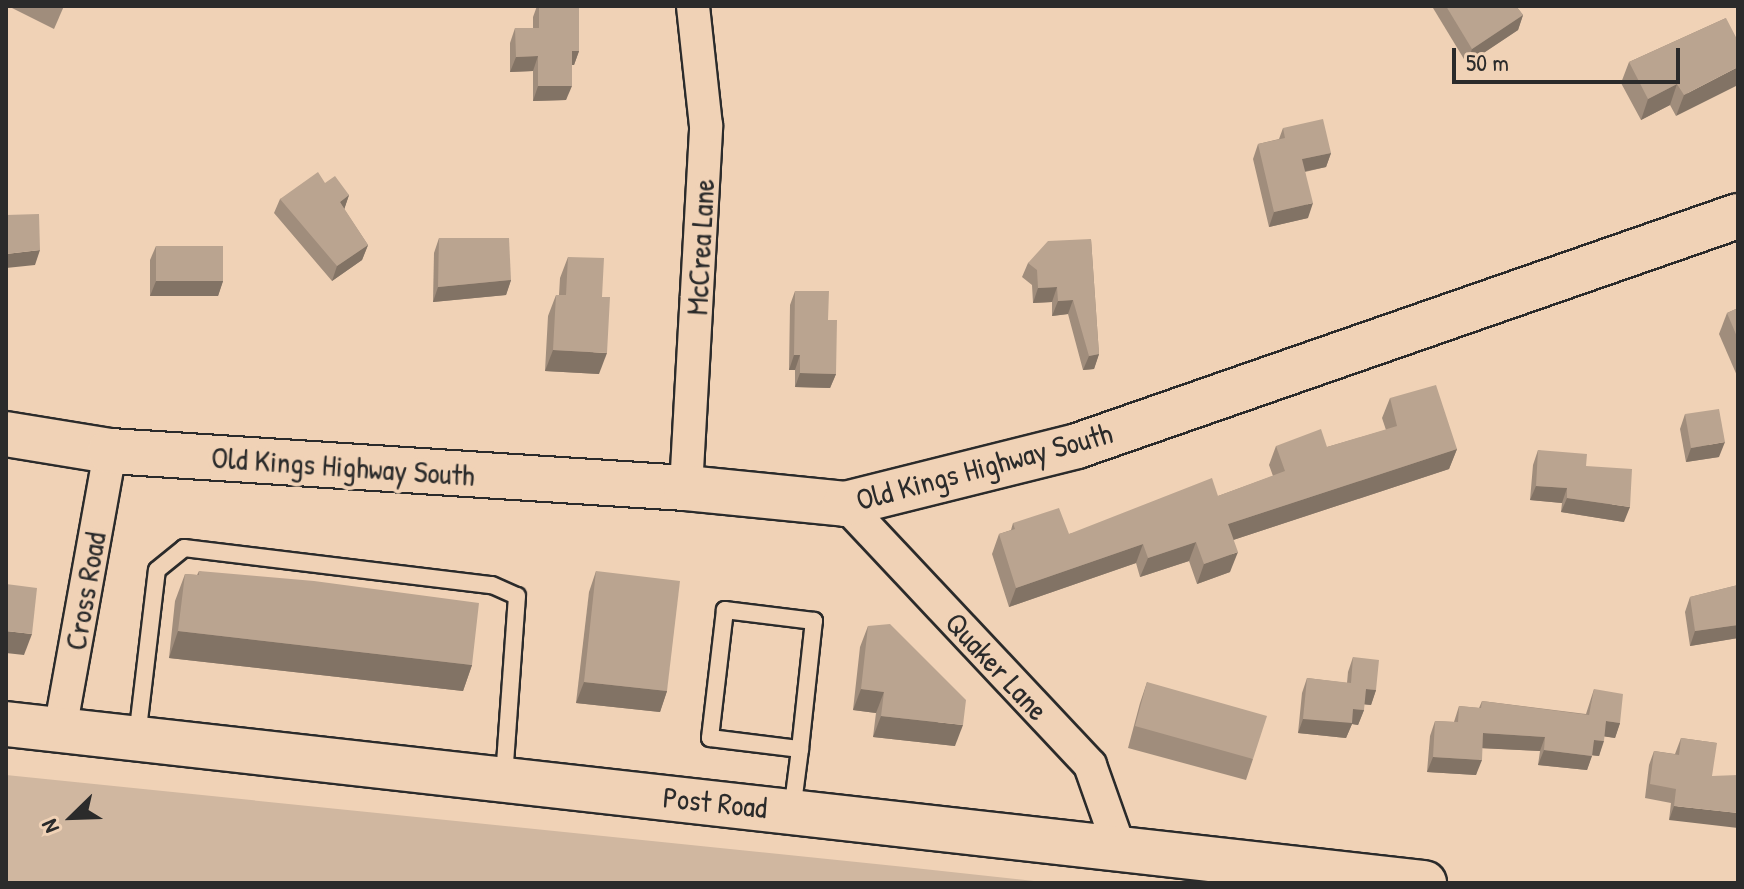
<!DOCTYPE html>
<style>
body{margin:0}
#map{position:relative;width:1744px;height:889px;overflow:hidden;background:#f0d2b6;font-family:"Patrick Hand",sans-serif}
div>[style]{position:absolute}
.green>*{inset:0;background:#d0b7a0}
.roads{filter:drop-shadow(2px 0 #2b2b2b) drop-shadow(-2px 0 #2b2b2b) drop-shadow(0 2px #2b2b2b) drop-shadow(0 -2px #2b2b2b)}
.lane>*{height:16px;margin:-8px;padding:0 8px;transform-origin:8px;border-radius:8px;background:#f0d2b6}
.street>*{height:32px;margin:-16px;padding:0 16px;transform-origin:16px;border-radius:16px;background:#f0d2b6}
.secondary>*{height:44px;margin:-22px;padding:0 22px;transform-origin:22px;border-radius:22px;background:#f0d2b6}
.primary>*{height:44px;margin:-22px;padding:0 22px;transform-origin:22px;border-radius:22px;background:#f0d2b6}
.wall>*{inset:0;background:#a08d7c}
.shaded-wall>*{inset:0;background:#827365}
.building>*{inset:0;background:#baa490}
span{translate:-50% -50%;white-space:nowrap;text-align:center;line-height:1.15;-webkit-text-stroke:8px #f0d2b6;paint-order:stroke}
.street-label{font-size:30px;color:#2b2b2b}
.frame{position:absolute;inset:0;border:8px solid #2b2b2b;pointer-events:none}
.north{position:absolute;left:32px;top:777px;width:80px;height:80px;-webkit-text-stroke:6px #f0d2b6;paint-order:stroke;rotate:247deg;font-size:22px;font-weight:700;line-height:32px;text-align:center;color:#2b2b2b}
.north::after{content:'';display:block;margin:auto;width:28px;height:36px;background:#2b2b2b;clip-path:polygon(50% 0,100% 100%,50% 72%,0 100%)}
.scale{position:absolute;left:1452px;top:48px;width:228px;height:36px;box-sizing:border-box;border:4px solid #2b2b2b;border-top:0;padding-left:10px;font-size:24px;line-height:28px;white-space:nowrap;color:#2b2b2b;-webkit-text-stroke:6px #f0d2b6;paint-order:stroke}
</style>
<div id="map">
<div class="green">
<i style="clip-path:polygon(6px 775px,905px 867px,1052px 883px,6px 883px)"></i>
</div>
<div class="roads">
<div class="lane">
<i style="left:137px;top:737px;width:168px;rotate:-83.2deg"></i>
<i style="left:157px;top:570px;width:35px;rotate:-39deg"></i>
<i style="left:184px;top:548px;width:310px;rotate:6.9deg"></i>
<i style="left:492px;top:585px;width:27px;rotate:24deg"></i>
<i style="left:517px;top:596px;width:181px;rotate:94.1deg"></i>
<i style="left:792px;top:811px;width:63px;rotate:-82.6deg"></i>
<i style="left:800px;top:749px;width:129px;rotate:-83.8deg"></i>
<i style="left:814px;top:621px;width:90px;rotate:-173deg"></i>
<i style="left:725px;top:610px;width:129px;rotate:96.7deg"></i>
<i style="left:710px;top:738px;width:91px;rotate:7deg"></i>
</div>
<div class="street">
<i style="left:686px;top:488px;width:363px;rotate:-86.8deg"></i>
<i style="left:706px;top:126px;width:121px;rotate:-96.2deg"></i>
<i style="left:845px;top:504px;width:358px;rotate:46.8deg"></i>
<i style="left:1090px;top:765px;width:87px;rotate:70.5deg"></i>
<i style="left:60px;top:730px;width:283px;rotate:-79.8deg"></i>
</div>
<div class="secondary">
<i style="left:6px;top:434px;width:105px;rotate:9.3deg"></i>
<i style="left:110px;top:451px;width:577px;rotate:3.68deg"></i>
<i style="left:686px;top:488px;width:160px;rotate:5.7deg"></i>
<i style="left:845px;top:504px;width:239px;rotate:-14deg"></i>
<i style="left:1077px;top:446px;width:700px;rotate:-19.19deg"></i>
</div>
<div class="primary">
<i style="left:6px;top:724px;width:1427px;rotate:6.4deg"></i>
</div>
</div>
<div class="wall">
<i style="clip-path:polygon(8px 6px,64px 6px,54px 29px)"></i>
<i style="clip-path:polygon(537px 6px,579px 6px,579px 51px,574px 65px,572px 65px,566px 100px,533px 101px,533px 71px,510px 72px,510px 43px,515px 28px,533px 28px,533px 17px)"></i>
<i style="clip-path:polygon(1434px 6px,1516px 6px,1523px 15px,1518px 30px,1467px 64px,1433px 8px)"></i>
<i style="clip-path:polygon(1726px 18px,1676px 116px,1670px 105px,1641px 120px,1621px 83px,1629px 62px)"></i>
<i style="clip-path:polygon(1283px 128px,1331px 153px,1326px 167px,1305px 172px,1308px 218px,1269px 227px,1253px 159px,1258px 144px,1279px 139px)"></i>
<i style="clip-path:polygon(325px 183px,349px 195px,344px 209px,368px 245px,362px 260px,332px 281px,274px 213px,280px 199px)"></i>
<i style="clip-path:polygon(439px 238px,511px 280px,506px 295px,433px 302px,434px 253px)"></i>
<i style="clip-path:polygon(1091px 239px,1099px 354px,1094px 369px,1083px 370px,1068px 314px,1052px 316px,1052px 302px,1033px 303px,1032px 285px,1022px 277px,1028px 263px)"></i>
<i style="clip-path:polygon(156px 246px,223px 281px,218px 296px,150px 296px,150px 260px)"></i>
<i style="clip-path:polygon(568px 257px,599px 374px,545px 371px,548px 316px,556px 295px,559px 295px,560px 278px)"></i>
<i style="clip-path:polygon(795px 291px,828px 320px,836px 374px,830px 388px,795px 387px,795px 370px,789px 370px,790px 305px)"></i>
<i style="clip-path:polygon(1738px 308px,1738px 378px,1719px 334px,1727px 313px)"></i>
<i style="clip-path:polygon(1390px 398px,1457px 449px,1449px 469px,1233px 540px,1230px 572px,1197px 584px,1189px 561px,1140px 577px,1136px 563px,1009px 607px,992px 554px,999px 534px,1011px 530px,1013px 523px,1069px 534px,1218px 496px,1273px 476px,1269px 465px,1276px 446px,1327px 447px,1386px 430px,1382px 418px)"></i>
<i style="clip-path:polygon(1685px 414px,1719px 457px,1686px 462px,1680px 429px)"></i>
<i style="clip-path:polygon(1538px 450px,1586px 466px,1624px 522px,1561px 512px,1562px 503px,1530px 500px,1533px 465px)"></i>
<i style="clip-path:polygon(199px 571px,472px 665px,463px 691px,169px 658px,175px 601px,185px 574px,197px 575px)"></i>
<i style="clip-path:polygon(596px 571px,667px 691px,660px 712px,576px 703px,589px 592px)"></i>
<i style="clip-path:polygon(1738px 585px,1738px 638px,1690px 646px,1685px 612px,1690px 597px)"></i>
<i style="clip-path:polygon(868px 626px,955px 746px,873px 737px,876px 713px,853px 710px,860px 647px)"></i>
<i style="clip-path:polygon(1353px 657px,1376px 690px,1371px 705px,1364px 704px,1364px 710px,1358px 725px,1352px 724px,1346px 738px,1298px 733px,1302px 693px,1307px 678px,1347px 683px,1348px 672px)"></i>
<i style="clip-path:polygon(1147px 682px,1253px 759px,1246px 780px,1128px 748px,1140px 703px)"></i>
<i style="clip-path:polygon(1594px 689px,1620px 723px,1615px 738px,1604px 736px,1599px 756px,1592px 755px,1587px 770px,1538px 765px,1540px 751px,1482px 748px,1476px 775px,1427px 772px,1430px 736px,1435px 721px,1454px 722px,1459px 706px,1479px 708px,1482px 701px,1586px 714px)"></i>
<i style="clip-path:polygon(1681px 738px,1717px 743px,1669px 820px,1671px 803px,1645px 798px,1649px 765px,1654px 751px,1675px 754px)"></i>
</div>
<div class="shaded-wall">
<i style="clip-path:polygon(1523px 15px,1518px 30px,1467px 64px,1472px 49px)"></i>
<i style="clip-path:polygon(572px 51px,579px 51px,574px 65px,566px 65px)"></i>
<i style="clip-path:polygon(538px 56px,533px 71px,510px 72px,516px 57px)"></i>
<i style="clip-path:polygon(1738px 67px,1738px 85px,1676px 116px,1684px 95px)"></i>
<i style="clip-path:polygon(1677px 84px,1670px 105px,1641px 120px,1648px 99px)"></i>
<i style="clip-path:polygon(538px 86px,572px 86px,566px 100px,533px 101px)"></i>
<i style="clip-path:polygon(1331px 153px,1326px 167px,1297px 173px,1302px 159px)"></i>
<i style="clip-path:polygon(349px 195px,344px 210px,340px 202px)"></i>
<i style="clip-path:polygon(1313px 203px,1308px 218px,1269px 227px,1274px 212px)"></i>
<i style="clip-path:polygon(368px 245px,362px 260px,332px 281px,337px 266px)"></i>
<i style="clip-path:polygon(40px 250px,35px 265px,6px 268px,6px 254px)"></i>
<i style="clip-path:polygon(511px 280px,506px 295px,433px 302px,438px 287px)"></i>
<i style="clip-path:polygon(156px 281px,223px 281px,218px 296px,150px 296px)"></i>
<i style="clip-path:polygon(1057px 287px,1052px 302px,1033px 303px,1038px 288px)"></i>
<i style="clip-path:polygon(1073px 300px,1068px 314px,1052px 316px,1058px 301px)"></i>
<i style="clip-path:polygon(553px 350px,607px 353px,599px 374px,545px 371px)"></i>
<i style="clip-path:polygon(1099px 354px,1094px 369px,1083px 370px,1089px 356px)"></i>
<i style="clip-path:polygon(794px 355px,800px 355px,795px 370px,789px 370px)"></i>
<i style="clip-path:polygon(800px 373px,836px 374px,830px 388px,795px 387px)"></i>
<i style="clip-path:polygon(1725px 442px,1719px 457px,1686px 462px,1691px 448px)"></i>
<i style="clip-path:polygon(1457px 449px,1449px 469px,1221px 544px,1228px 524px)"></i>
<i style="clip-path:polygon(1536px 486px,1567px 488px,1562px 503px,1530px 500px)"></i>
<i style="clip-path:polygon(1567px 498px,1630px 507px,1624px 522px,1561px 512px)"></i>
<i style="clip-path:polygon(1196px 542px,1189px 561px,1140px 577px,1148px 558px)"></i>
<i style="clip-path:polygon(1143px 544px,1136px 563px,1009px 607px,1016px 588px)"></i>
<i style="clip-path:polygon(1238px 552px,1230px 572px,1197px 584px,1204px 564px)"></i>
<i style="clip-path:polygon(1738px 625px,1738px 638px,1690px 646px,1695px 631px)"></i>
<i style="clip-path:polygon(6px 631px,32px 634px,24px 655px,6px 653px)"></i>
<i style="clip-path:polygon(178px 631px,472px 665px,463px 691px,169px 658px)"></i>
<i style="clip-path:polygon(584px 682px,667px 691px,660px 712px,576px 703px)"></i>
<i style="clip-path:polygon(861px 689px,884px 692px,876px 713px,853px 710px)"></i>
<i style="clip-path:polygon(1366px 689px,1376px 690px,1371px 705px,1360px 704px)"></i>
<i style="clip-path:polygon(1353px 709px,1364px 710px,1358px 725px,1352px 724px,1346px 738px,1298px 733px,1303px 719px)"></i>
<i style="clip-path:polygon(881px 716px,963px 725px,955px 746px,873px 737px)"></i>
<i style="clip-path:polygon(1606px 721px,1620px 723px,1615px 738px,1601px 736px)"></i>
<i style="clip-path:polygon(1483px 733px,1545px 737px,1540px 751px,1478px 748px)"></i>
<i style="clip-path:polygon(1594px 740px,1604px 741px,1599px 756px,1589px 755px)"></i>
<i style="clip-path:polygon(1544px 750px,1592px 756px,1587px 770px,1538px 765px)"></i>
<i style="clip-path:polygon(1433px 757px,1482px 760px,1476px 775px,1427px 772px)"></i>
<i style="clip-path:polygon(1674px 806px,1738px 813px,1738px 828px,1669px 820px)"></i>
</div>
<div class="building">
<i style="clip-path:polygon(539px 6px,579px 6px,579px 51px,572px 51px,572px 86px,538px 86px,538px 56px,516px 57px,515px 28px,539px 28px)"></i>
<i style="clip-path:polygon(1446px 6px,1516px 6px,1523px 15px,1472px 49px)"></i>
<i style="clip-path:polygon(1726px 18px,1738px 41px,1738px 67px,1684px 95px,1677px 84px,1648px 99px,1629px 62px)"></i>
<i style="clip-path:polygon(1323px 119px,1331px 153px,1302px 159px,1313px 203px,1274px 212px,1258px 144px,1285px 138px,1283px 128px)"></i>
<i style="clip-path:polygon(318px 172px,325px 183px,335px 176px,349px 195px,340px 202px,368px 245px,337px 266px,280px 199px)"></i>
<i style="clip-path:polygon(39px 214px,40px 250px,6px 254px,6px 215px)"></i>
<i style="clip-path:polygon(439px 238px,509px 238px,511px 280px,438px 287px)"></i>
<i style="clip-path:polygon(1091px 239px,1099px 354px,1089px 356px,1073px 300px,1058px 301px,1057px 287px,1038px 288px,1037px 270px,1028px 263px,1048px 241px)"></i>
<i style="clip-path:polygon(156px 246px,223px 246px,223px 281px,156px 281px)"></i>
<i style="clip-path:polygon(568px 257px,604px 258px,602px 297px,610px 297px,607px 353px,553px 350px,556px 295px,566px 295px)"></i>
<i style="clip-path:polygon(795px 291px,829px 291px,828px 320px,837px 320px,836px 374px,800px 373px,800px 355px,794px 355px)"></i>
<i style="clip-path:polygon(1738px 308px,1738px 339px,1727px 313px)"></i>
<i style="clip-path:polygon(1436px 385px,1457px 449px,1228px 524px,1238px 552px,1204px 564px,1196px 542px,1148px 558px,1143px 544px,1016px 588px,999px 534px,1015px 529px,1013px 523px,1059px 508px,1069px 534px,1212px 478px,1218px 496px,1285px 471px,1276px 446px,1321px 429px,1327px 447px,1397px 426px,1390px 398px)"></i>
<i style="clip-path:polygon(1719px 409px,1725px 442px,1691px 448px,1685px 414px)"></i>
<i style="clip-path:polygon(1538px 450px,1587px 454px,1586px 466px,1632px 469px,1630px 507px,1567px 498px,1567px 488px,1536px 486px)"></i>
<i style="clip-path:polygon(199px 571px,314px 581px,479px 603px,472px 665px,178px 631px,185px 574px,199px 575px)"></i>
<i style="clip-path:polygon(596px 571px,680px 581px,667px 691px,584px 682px)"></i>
<i style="clip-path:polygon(6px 584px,37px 588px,32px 634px,6px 631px)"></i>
<i style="clip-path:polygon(1738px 585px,1738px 625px,1695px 631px,1690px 597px)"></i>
<i style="clip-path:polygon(890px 624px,966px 700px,963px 725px,881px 716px,884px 692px,861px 689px,868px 626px)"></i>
<i style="clip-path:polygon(1353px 657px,1379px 660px,1376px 690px,1366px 689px,1364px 710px,1353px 709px,1352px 723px,1303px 719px,1307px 678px,1351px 683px)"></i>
<i style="clip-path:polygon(1147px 682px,1267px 716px,1253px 759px,1135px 726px)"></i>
<i style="clip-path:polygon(1594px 689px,1623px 694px,1620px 723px,1606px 721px,1604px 741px,1594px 740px,1592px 756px,1544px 750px,1545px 737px,1483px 733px,1482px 760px,1433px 757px,1435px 721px,1458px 722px,1459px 706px,1481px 708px,1482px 701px,1589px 715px)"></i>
<i style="clip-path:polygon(1681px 738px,1717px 743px,1712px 776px,1738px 775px,1738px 813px,1674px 806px,1676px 789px,1650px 784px,1654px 751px,1679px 755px)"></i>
</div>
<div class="street-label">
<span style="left:700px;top:247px;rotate:-87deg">McCrea Lane</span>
<span style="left:343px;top:466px;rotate:4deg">Old Kings Highway South</span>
<span style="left:984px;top:466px;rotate:-15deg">Old Kings Highway South</span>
<span style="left:85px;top:591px;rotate:-80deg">Cross Road</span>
<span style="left:997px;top:666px;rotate:47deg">Quaker Lane</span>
<span style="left:715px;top:802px;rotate:6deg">Post Road</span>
</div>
<div class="frame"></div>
<div class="north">N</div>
<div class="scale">50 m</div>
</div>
